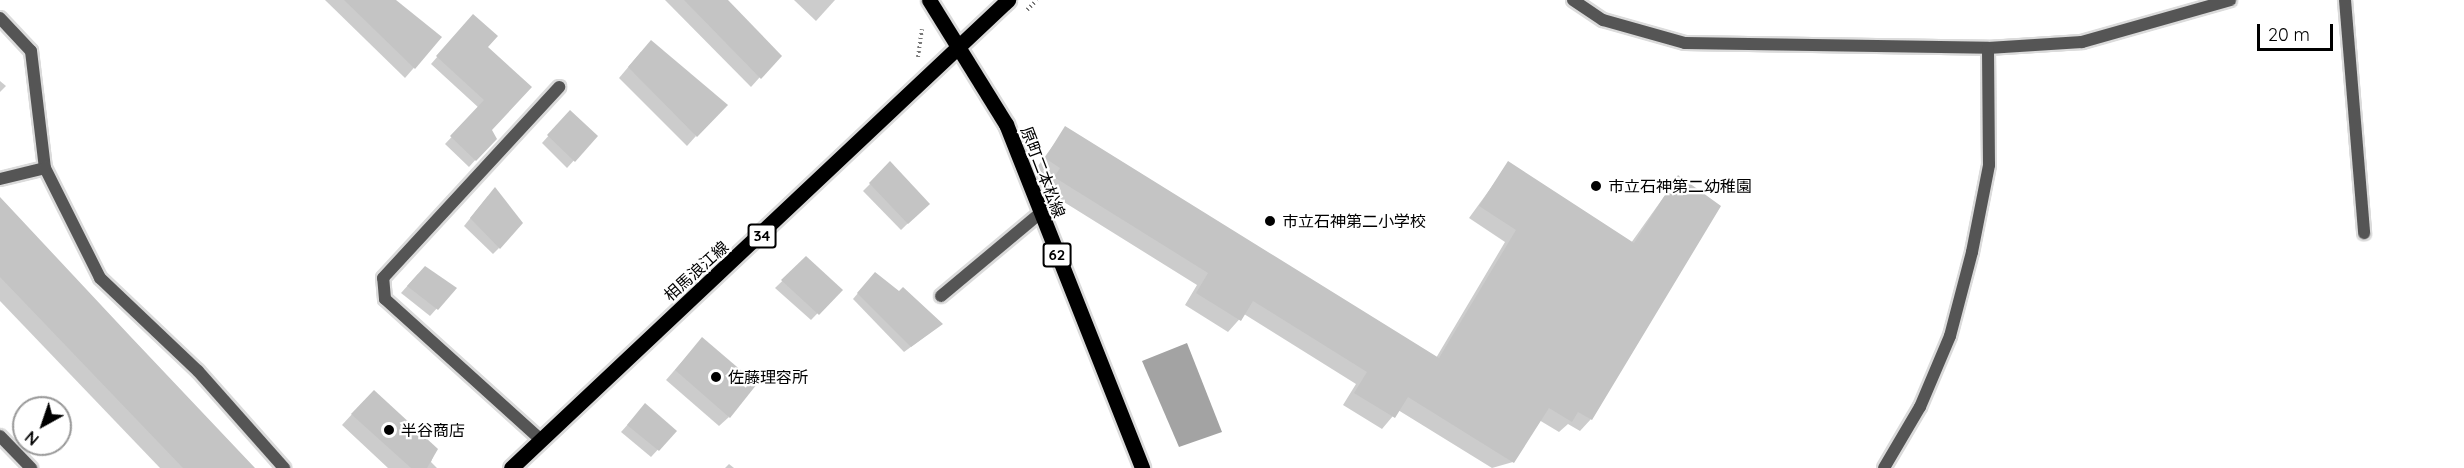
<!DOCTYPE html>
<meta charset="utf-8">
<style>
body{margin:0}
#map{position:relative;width:2464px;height:468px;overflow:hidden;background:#fff;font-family:Quicksand,"Noto Sans JP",sans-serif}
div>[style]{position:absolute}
.water>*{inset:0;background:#a3a3a3}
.shadow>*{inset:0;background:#0003}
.building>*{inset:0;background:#c4c4c4}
.path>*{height:4px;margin-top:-2px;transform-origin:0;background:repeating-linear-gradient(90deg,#777 0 1.5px,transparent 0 4.5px)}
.roads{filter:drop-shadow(2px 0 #dbdbdb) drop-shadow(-2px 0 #dbdbdb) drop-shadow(0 2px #dbdbdb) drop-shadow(0 -2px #dbdbdb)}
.minor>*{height:12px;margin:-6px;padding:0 6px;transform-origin:6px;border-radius:6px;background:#555}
.primary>*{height:15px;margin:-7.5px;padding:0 7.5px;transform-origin:7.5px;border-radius:7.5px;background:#000}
.dots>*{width:16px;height:16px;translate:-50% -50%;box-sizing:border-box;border:3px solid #fff;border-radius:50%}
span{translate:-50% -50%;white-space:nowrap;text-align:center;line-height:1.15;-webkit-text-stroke:4.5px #fff;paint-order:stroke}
.shield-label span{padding:2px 4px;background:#fff;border:2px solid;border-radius:4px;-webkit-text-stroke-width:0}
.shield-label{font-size:15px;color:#000;font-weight:700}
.street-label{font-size:16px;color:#000}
.poi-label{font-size:16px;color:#000}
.left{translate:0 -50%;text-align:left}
.north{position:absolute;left:12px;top:396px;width:60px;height:60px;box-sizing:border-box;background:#fff;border:2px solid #999;border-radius:50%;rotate:220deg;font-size:16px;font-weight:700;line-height:24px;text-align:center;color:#000}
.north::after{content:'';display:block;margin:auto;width:21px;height:27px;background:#000;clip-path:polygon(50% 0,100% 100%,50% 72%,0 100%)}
.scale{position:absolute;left:2257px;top:24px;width:76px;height:27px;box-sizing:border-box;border:3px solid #000;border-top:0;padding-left:8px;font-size:18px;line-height:21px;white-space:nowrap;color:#000;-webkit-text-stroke:4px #fff;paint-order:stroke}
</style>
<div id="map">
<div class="water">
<i style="clip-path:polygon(1187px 343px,1222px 432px,1179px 447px,1142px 361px)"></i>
</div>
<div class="shadow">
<i style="clip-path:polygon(325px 0,394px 0,440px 38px,405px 78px)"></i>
<i style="clip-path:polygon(665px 0,726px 0,760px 77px,751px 87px)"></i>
<i style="clip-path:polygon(794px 0,835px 0,816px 21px)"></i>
<i style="clip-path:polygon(467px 23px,486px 47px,490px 130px,495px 138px,469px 167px,445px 144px,479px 108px,431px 64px)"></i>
<i style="clip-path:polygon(641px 52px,696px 136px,687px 146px,619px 78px)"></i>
<i style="clip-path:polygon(0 81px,6px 86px,0 92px)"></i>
<i style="clip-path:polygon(570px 112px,596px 136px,567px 168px,542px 143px)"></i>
<i style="clip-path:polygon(1066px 128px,1436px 358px,1505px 242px,1469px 218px,1509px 163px,1631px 243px,1678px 177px,1591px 419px,1580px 431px,1568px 424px,1559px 432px,1539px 420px,1513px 462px,1492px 468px,1398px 410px,1382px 429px,1343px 405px,1356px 384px,1244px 314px,1228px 332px,1185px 305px,1197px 285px,1043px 189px,1050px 179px,1035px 170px)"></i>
<i style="clip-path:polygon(890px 164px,928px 204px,901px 230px,863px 191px)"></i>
<i style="clip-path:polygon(488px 196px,499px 248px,493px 254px,464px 226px)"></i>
<i style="clip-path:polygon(0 212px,253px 468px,160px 468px,0 301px)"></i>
<i style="clip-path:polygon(806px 258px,840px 290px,811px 320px,775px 288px)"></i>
<i style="clip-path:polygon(418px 274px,455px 288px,430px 316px,401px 293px)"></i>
<i style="clip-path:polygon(869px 280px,935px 329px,904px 352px,853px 299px)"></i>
<i style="clip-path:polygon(693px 349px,729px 417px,719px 426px,666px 380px)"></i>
<i style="clip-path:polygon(364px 401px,436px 449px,431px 462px,437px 468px,388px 468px,342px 425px)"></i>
<i style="clip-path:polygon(639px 412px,675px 431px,651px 457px,621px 432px)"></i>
<i style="clip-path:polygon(729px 464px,734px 468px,725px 468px)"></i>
</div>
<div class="building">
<i style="clip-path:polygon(344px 0,396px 0,442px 37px,415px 69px)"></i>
<i style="clip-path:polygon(684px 0,728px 0,782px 56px,761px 79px)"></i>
<i style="clip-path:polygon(473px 14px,498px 36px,488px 47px,532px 87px,492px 130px,497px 139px,476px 161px,450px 136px,484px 100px,436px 56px)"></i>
<i style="clip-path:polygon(651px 40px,728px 105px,697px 137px,628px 67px)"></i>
<i style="clip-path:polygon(570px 110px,598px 136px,575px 162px,547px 135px)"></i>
<i style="clip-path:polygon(1065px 126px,1439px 358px,1516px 230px,1479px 206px,1508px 161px,1634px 243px,1678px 175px,1721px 206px,1592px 420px,1578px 412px,1572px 422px,1549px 408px,1514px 463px,1408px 397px,1395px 418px,1354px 393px,1367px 372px,1253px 301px,1241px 321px,1196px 293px,1208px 273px,1054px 177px,1060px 168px,1045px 158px)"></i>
<i style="clip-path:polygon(890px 161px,930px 204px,908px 224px,869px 183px)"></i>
<i style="clip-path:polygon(495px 187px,523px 223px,500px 249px,470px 218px)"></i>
<i style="clip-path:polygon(0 197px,130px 336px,255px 468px,183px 468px,0 277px)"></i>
<i style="clip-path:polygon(806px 256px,843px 290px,819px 315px,781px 280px)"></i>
<i style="clip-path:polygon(425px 266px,457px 288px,438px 310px,407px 286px)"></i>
<i style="clip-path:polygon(875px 272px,899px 291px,903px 287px,943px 324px,911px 347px,857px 293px)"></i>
<i style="clip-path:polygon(702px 337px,757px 384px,730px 418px,675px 370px)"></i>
<i style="clip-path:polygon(374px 390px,438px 449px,427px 468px,411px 468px,351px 414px)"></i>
<i style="clip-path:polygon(645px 403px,677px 431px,659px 451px,627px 425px)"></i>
</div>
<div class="path">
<i style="left:1027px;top:10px;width:14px;rotate:-45deg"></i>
<i style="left:918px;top:57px;width:28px;rotate:-82deg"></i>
</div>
<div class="roads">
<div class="minor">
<i style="left:1573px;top:0;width:36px;rotate:34deg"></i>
<i style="left:1603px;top:20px;width:85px;rotate:15.7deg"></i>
<i style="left:1685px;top:43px;width:303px;rotate:0.9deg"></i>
<i style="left:1988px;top:48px;width:94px;rotate:-3.7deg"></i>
<i style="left:2082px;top:42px;width:154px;rotate:-15.8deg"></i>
<i style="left:2345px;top:0;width:234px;rotate:85.3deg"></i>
<i style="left:0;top:18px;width:45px;rotate:46.8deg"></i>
<i style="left:31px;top:51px;width:118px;rotate:83.2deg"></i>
<i style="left:0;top:179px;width:46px;rotate:-13.7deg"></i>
<i style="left:45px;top:168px;width:123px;rotate:63.4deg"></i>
<i style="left:100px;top:278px;width:135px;rotate:43.5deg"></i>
<i style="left:198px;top:371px;width:130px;rotate:48.4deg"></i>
<i style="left:941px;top:296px;width:128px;rotate:-39.9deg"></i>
<i style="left:0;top:436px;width:45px;rotate:45.9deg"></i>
<i style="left:540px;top:439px;width:209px;rotate:-137.9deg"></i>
<i style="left:385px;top:299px;width:21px;rotate:-95deg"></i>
<i style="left:383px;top:278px;width:260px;rotate:-47.3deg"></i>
<i style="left:1884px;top:468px;width:71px;rotate:-59.5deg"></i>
<i style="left:1920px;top:407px;width:77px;rotate:-67.1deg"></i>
<i style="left:1950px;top:336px;width:87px;rotate:-75.3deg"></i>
<i style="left:1972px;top:252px;width:89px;rotate:-78.9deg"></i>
<i style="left:1989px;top:165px;width:117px;rotate:-90.5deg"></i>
</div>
<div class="primary">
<i style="left:929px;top:0;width:146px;rotate:58.2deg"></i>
<i style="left:1006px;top:124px;width:370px;rotate:68.4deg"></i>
<i style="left:511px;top:468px;width:683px;rotate:-43.28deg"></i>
</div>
</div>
<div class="dots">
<i style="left:1596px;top:186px;background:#000"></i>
<i style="left:1270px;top:221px;background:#000"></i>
<i style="left:716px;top:377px;background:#000"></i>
<i style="left:389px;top:430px;background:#000"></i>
</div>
<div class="shield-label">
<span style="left:762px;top:236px">34</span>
<span style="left:1057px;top:255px">62</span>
</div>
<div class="street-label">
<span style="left:1043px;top:172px;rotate:69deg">原町二本松線</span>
<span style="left:696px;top:271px;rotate:-42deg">相馬浪江線</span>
</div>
<div class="poi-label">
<span class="left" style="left:1608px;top:186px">市立石神第二幼稚園</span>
<span class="left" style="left:1282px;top:221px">市立石神第二小学校</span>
<span class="left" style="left:728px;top:377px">佐藤理容所</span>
<span class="left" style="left:401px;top:430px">半谷商店</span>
</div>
<div class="north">N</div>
<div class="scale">20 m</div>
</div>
